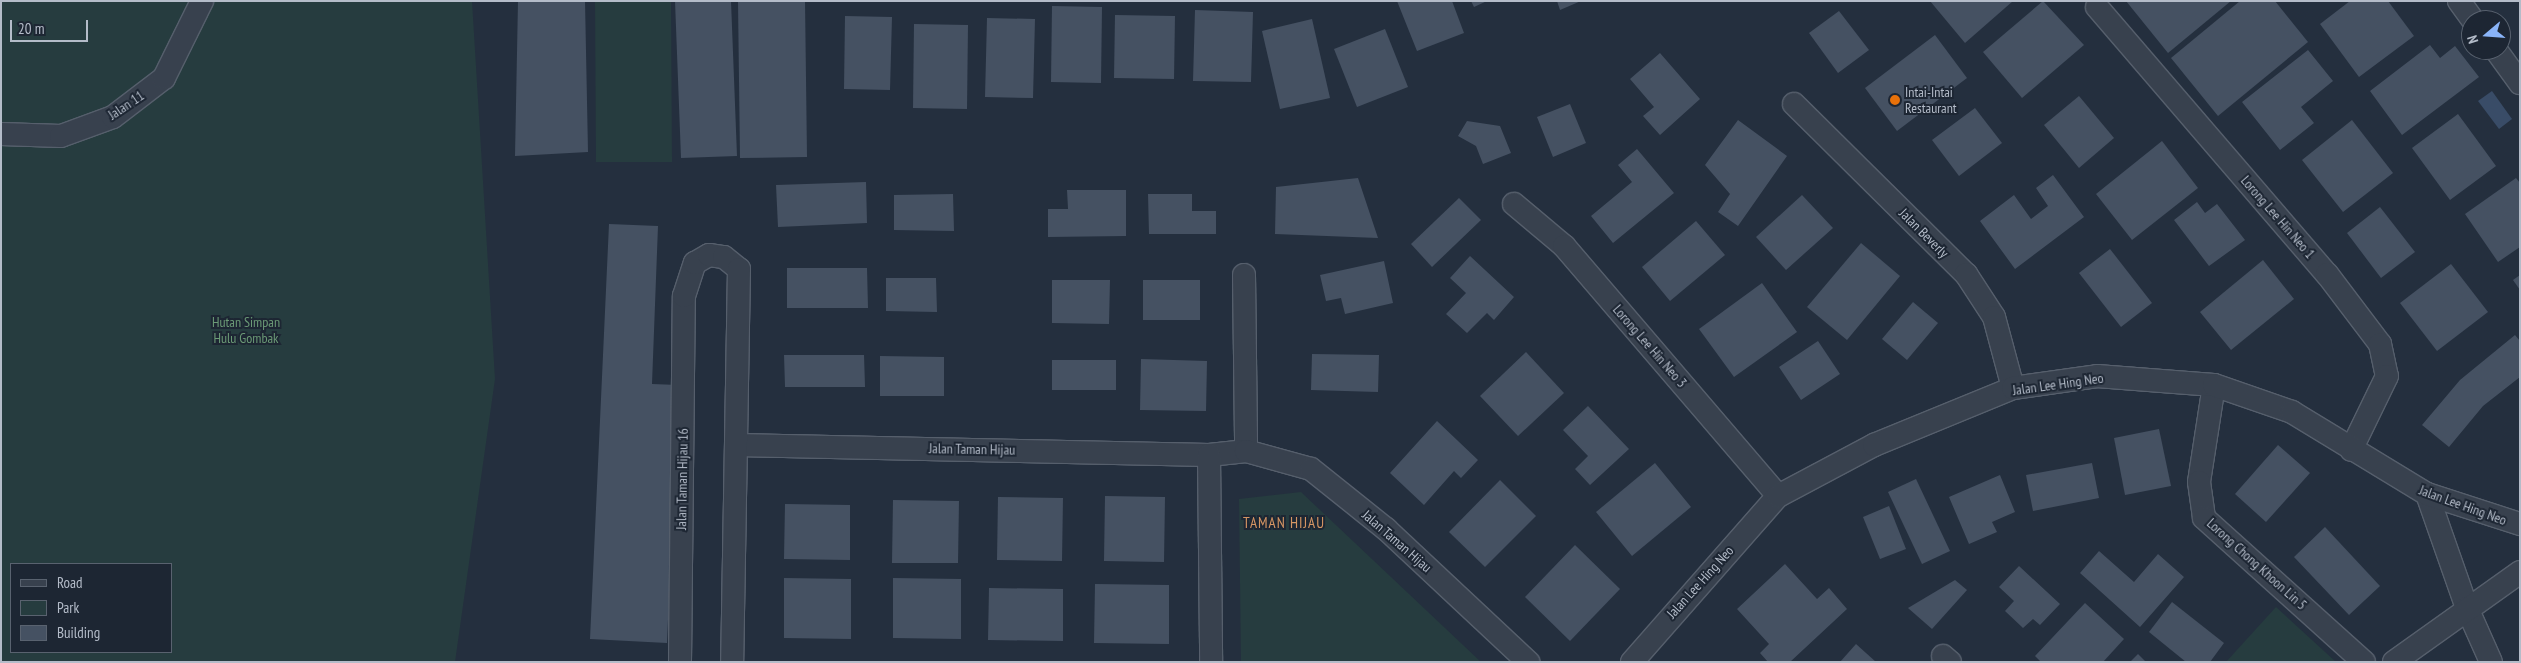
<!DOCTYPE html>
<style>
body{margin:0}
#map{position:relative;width:2521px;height:663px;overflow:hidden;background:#242f3e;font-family:"PT Sans Narrow",sans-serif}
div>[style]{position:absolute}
.green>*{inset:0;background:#263c3f}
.water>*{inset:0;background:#394c67}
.building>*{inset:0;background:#455162}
.roads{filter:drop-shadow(1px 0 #565f6c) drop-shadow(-1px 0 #565f6c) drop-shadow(0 1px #565f6c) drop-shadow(0 -1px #565f6c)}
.street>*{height:22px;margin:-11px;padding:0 11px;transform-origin:11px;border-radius:11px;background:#38414e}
.dots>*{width:14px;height:14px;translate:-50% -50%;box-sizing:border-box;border:2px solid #1d2633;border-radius:50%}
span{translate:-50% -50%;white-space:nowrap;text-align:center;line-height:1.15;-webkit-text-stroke:4px #1d2633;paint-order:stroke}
.poi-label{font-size:14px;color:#b4bcc9}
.left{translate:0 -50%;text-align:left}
.street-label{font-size:14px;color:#b4bcc9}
.park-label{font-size:14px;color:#6b9a76}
.neighbourhood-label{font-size:15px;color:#d59563;letter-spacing:1px}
.frame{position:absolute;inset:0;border:2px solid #b4bcc9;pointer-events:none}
.legend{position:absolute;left:10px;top:563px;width:162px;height:90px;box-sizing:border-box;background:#1d2633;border:1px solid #59626f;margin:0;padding:6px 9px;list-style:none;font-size:15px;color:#b4bcc9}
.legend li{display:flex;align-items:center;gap:10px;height:25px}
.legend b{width:25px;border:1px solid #59626f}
.north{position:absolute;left:2461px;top:10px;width:50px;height:50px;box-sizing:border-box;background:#1d2633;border:1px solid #59626f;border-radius:50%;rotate:252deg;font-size:14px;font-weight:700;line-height:20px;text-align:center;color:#b4bcc9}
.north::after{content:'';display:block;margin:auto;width:18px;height:22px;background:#8ab4f8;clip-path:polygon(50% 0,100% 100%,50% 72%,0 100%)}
.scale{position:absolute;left:10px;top:20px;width:78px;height:22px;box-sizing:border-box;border:2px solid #b4bcc9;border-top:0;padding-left:6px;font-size:15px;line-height:18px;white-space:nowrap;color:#b4bcc9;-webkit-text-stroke:4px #1d2633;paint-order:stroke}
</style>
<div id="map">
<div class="green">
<i style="clip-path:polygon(evenodd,1px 1px,472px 1px,495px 379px,455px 662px,1px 662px,1px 1px,11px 564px,171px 564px,171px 652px,11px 652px,11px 564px)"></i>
<i style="clip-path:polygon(595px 1px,671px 1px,672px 162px,596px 162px)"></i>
<i style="clip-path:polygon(1301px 492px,1481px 662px,1241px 662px,1239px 499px)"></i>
<i style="clip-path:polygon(2276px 607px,2336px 662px,2226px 662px)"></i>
</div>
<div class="water">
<i style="clip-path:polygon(2492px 91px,2512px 119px,2499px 129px,2478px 101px)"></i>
</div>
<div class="building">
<i style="clip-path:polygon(518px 1px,585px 1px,588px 152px,515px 156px)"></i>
<i style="clip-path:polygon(675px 1px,731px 1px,737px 156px,681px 158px)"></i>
<i style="clip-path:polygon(738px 1px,805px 1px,807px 157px,740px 158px)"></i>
<i style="clip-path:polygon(1397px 1px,1452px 1px,1464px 33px,1417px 51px)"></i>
<i style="clip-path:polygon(1471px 1px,1487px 1px,1474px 7px)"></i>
<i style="clip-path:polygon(1557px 1px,1581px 1px,1560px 10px)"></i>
<i style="clip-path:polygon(1930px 1px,2013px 1px,1965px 43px)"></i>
<i style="clip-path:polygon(2043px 1px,2084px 45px,2022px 98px,1983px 52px)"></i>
<i style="clip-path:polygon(2126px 1px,2231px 1px,2168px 53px)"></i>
<i style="clip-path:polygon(2240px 1px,2275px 1px,2308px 42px,2218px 116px,2171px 58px)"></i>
<i style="clip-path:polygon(2350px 1px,2388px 1px,2414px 36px,2359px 77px,2320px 24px)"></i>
<i style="clip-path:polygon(1052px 6px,1102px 7px,1101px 83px,1051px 82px)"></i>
<i style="clip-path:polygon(1195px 10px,1253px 12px,1251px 82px,1193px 81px)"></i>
<i style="clip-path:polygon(1839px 11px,1869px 50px,1838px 73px,1809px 33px)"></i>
<i style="clip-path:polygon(1115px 15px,1175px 16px,1174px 79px,1114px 78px)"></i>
<i style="clip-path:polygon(845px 16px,892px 17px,890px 90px,844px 89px)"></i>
<i style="clip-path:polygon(987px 18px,1035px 19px,1033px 98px,985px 97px)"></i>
<i style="clip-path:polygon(1312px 19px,1330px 98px,1280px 109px,1262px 31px)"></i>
<i style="clip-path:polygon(914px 24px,968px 25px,967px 109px,913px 108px)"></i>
<i style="clip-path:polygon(1385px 29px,1408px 87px,1357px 107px,1334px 49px)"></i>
<i style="clip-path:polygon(1935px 35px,1967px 78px,1897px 131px,1865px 88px)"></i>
<i style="clip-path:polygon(2430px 45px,2440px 58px,2455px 46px,2479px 77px,2402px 135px,2370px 91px)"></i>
<i style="clip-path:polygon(2308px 50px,2333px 81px,2301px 107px,2314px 123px,2280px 150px,2242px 102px)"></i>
<i style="clip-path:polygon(1660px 53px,1700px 99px,1660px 135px,1643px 116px,1654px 107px,1630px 79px)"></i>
<i style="clip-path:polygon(2079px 96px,2114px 138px,2079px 168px,2044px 125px)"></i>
<i style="clip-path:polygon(1570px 104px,1586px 143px,1553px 157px,1537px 117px)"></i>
<i style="clip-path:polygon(1975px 108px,2002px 143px,1959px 176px,1932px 140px)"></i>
<i style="clip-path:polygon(2458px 114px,2496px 166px,2450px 200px,2412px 148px)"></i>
<i style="clip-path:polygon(1738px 120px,1787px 156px,1738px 226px,1718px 212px,1730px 194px,1705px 165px)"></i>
<i style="clip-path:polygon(2352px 120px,2393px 173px,2343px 212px,2302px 160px)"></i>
<i style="clip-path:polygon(1467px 121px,1500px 126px,1511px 153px,1483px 164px,1476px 146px,1458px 136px)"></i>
<i style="clip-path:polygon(2162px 141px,2198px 188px,2132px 240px,2096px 194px)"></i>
<i style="clip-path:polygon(1637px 149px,1674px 193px,1613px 243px,1591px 216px,1632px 182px,1618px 165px)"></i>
<i style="clip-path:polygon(2053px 175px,2084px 217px,2015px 269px,1980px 221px,2014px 195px,2031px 219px,2048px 206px,2036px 188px)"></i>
<i style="clip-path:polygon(1358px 178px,1378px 238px,1275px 234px,1276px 187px)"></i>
<i style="clip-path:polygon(2516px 178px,2520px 183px,2520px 247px,2498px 262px,2465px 214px)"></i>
<i style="clip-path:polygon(866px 182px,867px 223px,778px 227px,776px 185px)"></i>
<i style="clip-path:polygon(1067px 190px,1126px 190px,1126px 236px,1048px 237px,1048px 209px,1068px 209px)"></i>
<i style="clip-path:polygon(953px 194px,954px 231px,894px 230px,894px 195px)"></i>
<i style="clip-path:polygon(1148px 194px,1192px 194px,1192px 211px,1216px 211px,1216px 234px,1149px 234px)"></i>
<i style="clip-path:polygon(1802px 195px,1833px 228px,1786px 270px,1756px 237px)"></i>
<i style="clip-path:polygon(1459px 198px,1481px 220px,1432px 267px,1411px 244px)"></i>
<i style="clip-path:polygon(2197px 202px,2205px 213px,2217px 204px,2245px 240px,2209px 266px,2174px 220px)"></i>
<i style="clip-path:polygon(2380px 207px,2415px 252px,2381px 278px,2347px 233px)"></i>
<i style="clip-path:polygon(1696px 221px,1725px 255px,1670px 301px,1642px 267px)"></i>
<i style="clip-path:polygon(609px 224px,658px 226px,652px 384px,678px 385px,667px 643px,590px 639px)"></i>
<i style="clip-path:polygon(1861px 243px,1900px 276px,1847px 340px,1807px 307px)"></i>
<i style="clip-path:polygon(2110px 249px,2152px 303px,2121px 327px,2079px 273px)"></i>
<i style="clip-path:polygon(1470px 256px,1514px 297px,1494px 320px,1487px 313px,1467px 333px,1446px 314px,1466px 293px,1450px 278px)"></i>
<i style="clip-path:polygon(2263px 260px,2294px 299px,2231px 350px,2200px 312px)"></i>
<i style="clip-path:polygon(1384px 261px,1393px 303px,1345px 314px,1341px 298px,1326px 301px,1320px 275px)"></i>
<i style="clip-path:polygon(2451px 264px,2488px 312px,2437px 351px,2400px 303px)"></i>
<i style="clip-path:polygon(787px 268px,867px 268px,868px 308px,787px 308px)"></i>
<i style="clip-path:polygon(2520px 275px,2520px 290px,2513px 280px)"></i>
<i style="clip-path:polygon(886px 278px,936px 278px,937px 312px,886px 311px)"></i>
<i style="clip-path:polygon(1052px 280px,1110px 280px,1109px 324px,1052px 323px)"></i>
<i style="clip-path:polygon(1143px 280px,1200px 280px,1200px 320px,1143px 320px)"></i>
<i style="clip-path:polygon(1762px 283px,1797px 332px,1734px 377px,1699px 329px)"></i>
<i style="clip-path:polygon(1913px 302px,1938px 323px,1907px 360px,1882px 339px)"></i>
<i style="clip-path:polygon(2515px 335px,2520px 341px,2520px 377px,2483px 406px,2449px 447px,2422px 425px,2460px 380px)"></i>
<i style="clip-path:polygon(1818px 341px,1840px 374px,1801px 400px,1779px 367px)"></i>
<i style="clip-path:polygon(1526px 352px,1564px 393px,1518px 436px,1480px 396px)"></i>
<i style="clip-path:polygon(1312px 354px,1379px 355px,1378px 392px,1311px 390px)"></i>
<i style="clip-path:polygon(784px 355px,864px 355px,865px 387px,785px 387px)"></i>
<i style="clip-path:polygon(880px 356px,944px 357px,944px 396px,880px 396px)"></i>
<i style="clip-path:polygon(1141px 359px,1207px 361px,1206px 411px,1140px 410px)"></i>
<i style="clip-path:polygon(1052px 360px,1116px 360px,1116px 390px,1052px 390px)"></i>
<i style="clip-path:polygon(1588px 406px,1629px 449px,1590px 485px,1575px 469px,1588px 456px,1563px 430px)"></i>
<i style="clip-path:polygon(1437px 421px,1478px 460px,1461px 478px,1454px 471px,1424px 505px,1390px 473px)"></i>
<i style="clip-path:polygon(2159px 429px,2171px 486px,2125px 495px,2114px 438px)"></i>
<i style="clip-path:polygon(2278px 445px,2310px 473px,2266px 522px,2235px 494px)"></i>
<i style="clip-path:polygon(1655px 463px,1691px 507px,1632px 556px,1596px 512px)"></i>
<i style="clip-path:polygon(2092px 463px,2099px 498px,2033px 511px,2026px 475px)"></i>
<i style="clip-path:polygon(2000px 475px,2015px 512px,1992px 522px,1997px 532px,1969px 544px,1949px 497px)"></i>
<i style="clip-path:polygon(1916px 479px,1950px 551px,1922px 564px,1888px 492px)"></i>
<i style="clip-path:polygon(1500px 480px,1536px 516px,1485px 567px,1449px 532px)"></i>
<i style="clip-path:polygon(1105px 496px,1165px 497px,1164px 562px,1104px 561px)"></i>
<i style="clip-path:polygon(998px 497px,1063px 498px,1062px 561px,997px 560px)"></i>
<i style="clip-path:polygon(893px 500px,959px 501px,958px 563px,892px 563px)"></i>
<i style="clip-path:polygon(785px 504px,850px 505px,850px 560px,784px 559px)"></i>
<i style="clip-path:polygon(1889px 506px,1906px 549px,1880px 559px,1863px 517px)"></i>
<i style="clip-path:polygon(2325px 527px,2380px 586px,2349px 615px,2294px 557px)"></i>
<i style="clip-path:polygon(1575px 545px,1620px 589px,1570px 641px,1525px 597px)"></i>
<i style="clip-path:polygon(2099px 551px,2134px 582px,2158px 554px,2184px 577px,2140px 627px,2080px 573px)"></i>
<i style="clip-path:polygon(1785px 564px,1817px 599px,1829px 588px,1847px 609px,1790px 662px,1768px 662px,1760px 653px,1769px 644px,1737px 609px)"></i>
<i style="clip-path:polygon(2019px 566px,2060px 604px,2040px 625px,2033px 619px,2023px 628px,2005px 611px,2014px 601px,1999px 587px)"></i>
<i style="clip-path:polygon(784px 578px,851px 579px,851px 639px,784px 638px)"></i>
<i style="clip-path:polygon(893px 578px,961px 579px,961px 639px,893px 638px)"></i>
<i style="clip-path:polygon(1955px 580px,1967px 590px,1932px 629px,1908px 608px)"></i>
<i style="clip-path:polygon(1095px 584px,1169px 585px,1169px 644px,1094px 643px)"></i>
<i style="clip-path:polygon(989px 588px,1063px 589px,1063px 641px,988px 640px)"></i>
<i style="clip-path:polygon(2172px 602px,2224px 643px,2210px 662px,2186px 662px,2149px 632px)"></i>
<i style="clip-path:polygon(2085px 603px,2124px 639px,2103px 662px,2041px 662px,2035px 656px)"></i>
<i style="clip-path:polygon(1856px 644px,1876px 662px,1840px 662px)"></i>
<i style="clip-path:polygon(2138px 654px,2146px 662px,2130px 662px)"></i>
</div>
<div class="roads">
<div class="street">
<i style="left:2459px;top:1px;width:24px;rotate:54deg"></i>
<i style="left:2097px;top:7px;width:352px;rotate:49.3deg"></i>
<i style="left:2327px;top:274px;width:88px;rotate:52.9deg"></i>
<i style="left:2380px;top:344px;width:33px;rotate:78deg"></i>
<i style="left:2387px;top:376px;width:82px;rotate:115.9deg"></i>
<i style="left:2496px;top:50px;width:41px;rotate:54deg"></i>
<i style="left:1794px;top:104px;width:242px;rotate:44.7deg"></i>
<i style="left:1966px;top:274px;width:51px;rotate:56.9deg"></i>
<i style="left:1994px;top:317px;width:73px;rotate:75deg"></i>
<i style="left:1px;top:134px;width:60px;rotate:1.9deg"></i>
<i style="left:61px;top:136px;width:55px;rotate:-20.1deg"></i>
<i style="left:113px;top:117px;width:64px;rotate:-37.4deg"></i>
<i style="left:164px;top:78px;width:86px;rotate:-63.7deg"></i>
<i style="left:1514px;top:204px;width:65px;rotate:40deg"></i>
<i style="left:1564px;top:246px;width:329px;rotate:49.4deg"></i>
<i style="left:1244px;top:275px;width:176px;rotate:89.3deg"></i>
<i style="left:2214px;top:385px;width:98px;rotate:98.8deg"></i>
<i style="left:2199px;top:482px;width:36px;rotate:82deg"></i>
<i style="left:2204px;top:518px;width:215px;rotate:42deg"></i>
<i style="left:736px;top:445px;width:473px;rotate:1.2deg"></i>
<i style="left:1209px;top:455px;width:37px;rotate:-6deg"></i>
<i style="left:1246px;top:451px;width:67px;rotate:15.5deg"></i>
<i style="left:1311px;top:469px;width:96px;rotate:38.7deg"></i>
<i style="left:1386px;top:529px;width:195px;rotate:43.1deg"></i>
<i style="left:1209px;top:455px;width:207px;rotate:89.4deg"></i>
<i style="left:2427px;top:494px;width:121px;rotate:70.7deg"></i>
<i style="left:2467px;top:608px;width:59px;rotate:66deg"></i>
<i style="left:1943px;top:656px;width:9px;rotate:41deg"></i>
<i style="left:680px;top:662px;width:366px;rotate:-89.4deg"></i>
<i style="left:684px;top:296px;width:35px;rotate:-72deg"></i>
<i style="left:695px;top:263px;width:16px;rotate:-30deg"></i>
<i style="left:709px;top:255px;width:15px;rotate:8deg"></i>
<i style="left:724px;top:257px;width:19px;rotate:39deg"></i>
<i style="left:739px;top:269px;width:393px;rotate:91deg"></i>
<i style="left:1632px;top:662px;width:221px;rotate:-48.7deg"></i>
<i style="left:1778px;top:496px;width:109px;rotate:-28deg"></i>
<i style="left:1874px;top:445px;width:150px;rotate:-22.3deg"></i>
<i style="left:2013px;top:388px;width:85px;rotate:-8.1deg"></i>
<i style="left:2097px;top:376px;width:117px;rotate:4.4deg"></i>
<i style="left:2214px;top:385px;width:83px;rotate:19.1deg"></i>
<i style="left:2292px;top:412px;width:158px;rotate:31.3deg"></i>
<i style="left:2427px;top:494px;width:98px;rotate:17.9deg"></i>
<i style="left:2394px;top:662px;width:155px;rotate:-35.5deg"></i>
</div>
</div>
<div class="dots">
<i style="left:1895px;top:100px;background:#e8710a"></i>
</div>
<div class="poi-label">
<span class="left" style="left:1905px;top:100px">Intai-Intai<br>Restaurant</span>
</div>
<div class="street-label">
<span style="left:126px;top:105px;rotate:-34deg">Jalan 11</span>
<span style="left:2278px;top:217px;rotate:49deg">Lorong Lee Hin Neo 1</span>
<span style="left:1924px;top:233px;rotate:45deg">Jalan Beverly</span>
<span style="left:1650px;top:346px;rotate:49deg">Lorong Lee Hin Neo 3</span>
<span style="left:2058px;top:384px;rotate:-8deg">Jalan Lee Hing Neo</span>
<span style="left:972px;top:449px;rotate:1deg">Jalan Taman Hijau</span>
<span style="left:682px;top:479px;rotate:-89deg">Jalan Taman Hijau 16</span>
<span style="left:2463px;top:505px;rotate:20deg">Jalan Lee Hing Neo</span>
<span style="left:1397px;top:541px;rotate:41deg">Jalan Taman Hijau</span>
<span style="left:2257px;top:564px;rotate:42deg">Lorong Chong Khoon Lin 5</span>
<span style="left:1700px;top:582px;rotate:-48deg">Jalan Lee Hing Neo</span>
</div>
<div class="park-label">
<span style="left:246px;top:330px">Hutan Simpan<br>Hulu Gombak</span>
</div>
<div class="neighbourhood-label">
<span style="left:1284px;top:523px">TAMAN HIJAU</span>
</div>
<div class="frame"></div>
<ul class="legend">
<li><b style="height:6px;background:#38414e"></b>Road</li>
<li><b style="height:14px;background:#263c3f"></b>Park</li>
<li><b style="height:14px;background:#455162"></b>Building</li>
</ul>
<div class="north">N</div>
<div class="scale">20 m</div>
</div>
